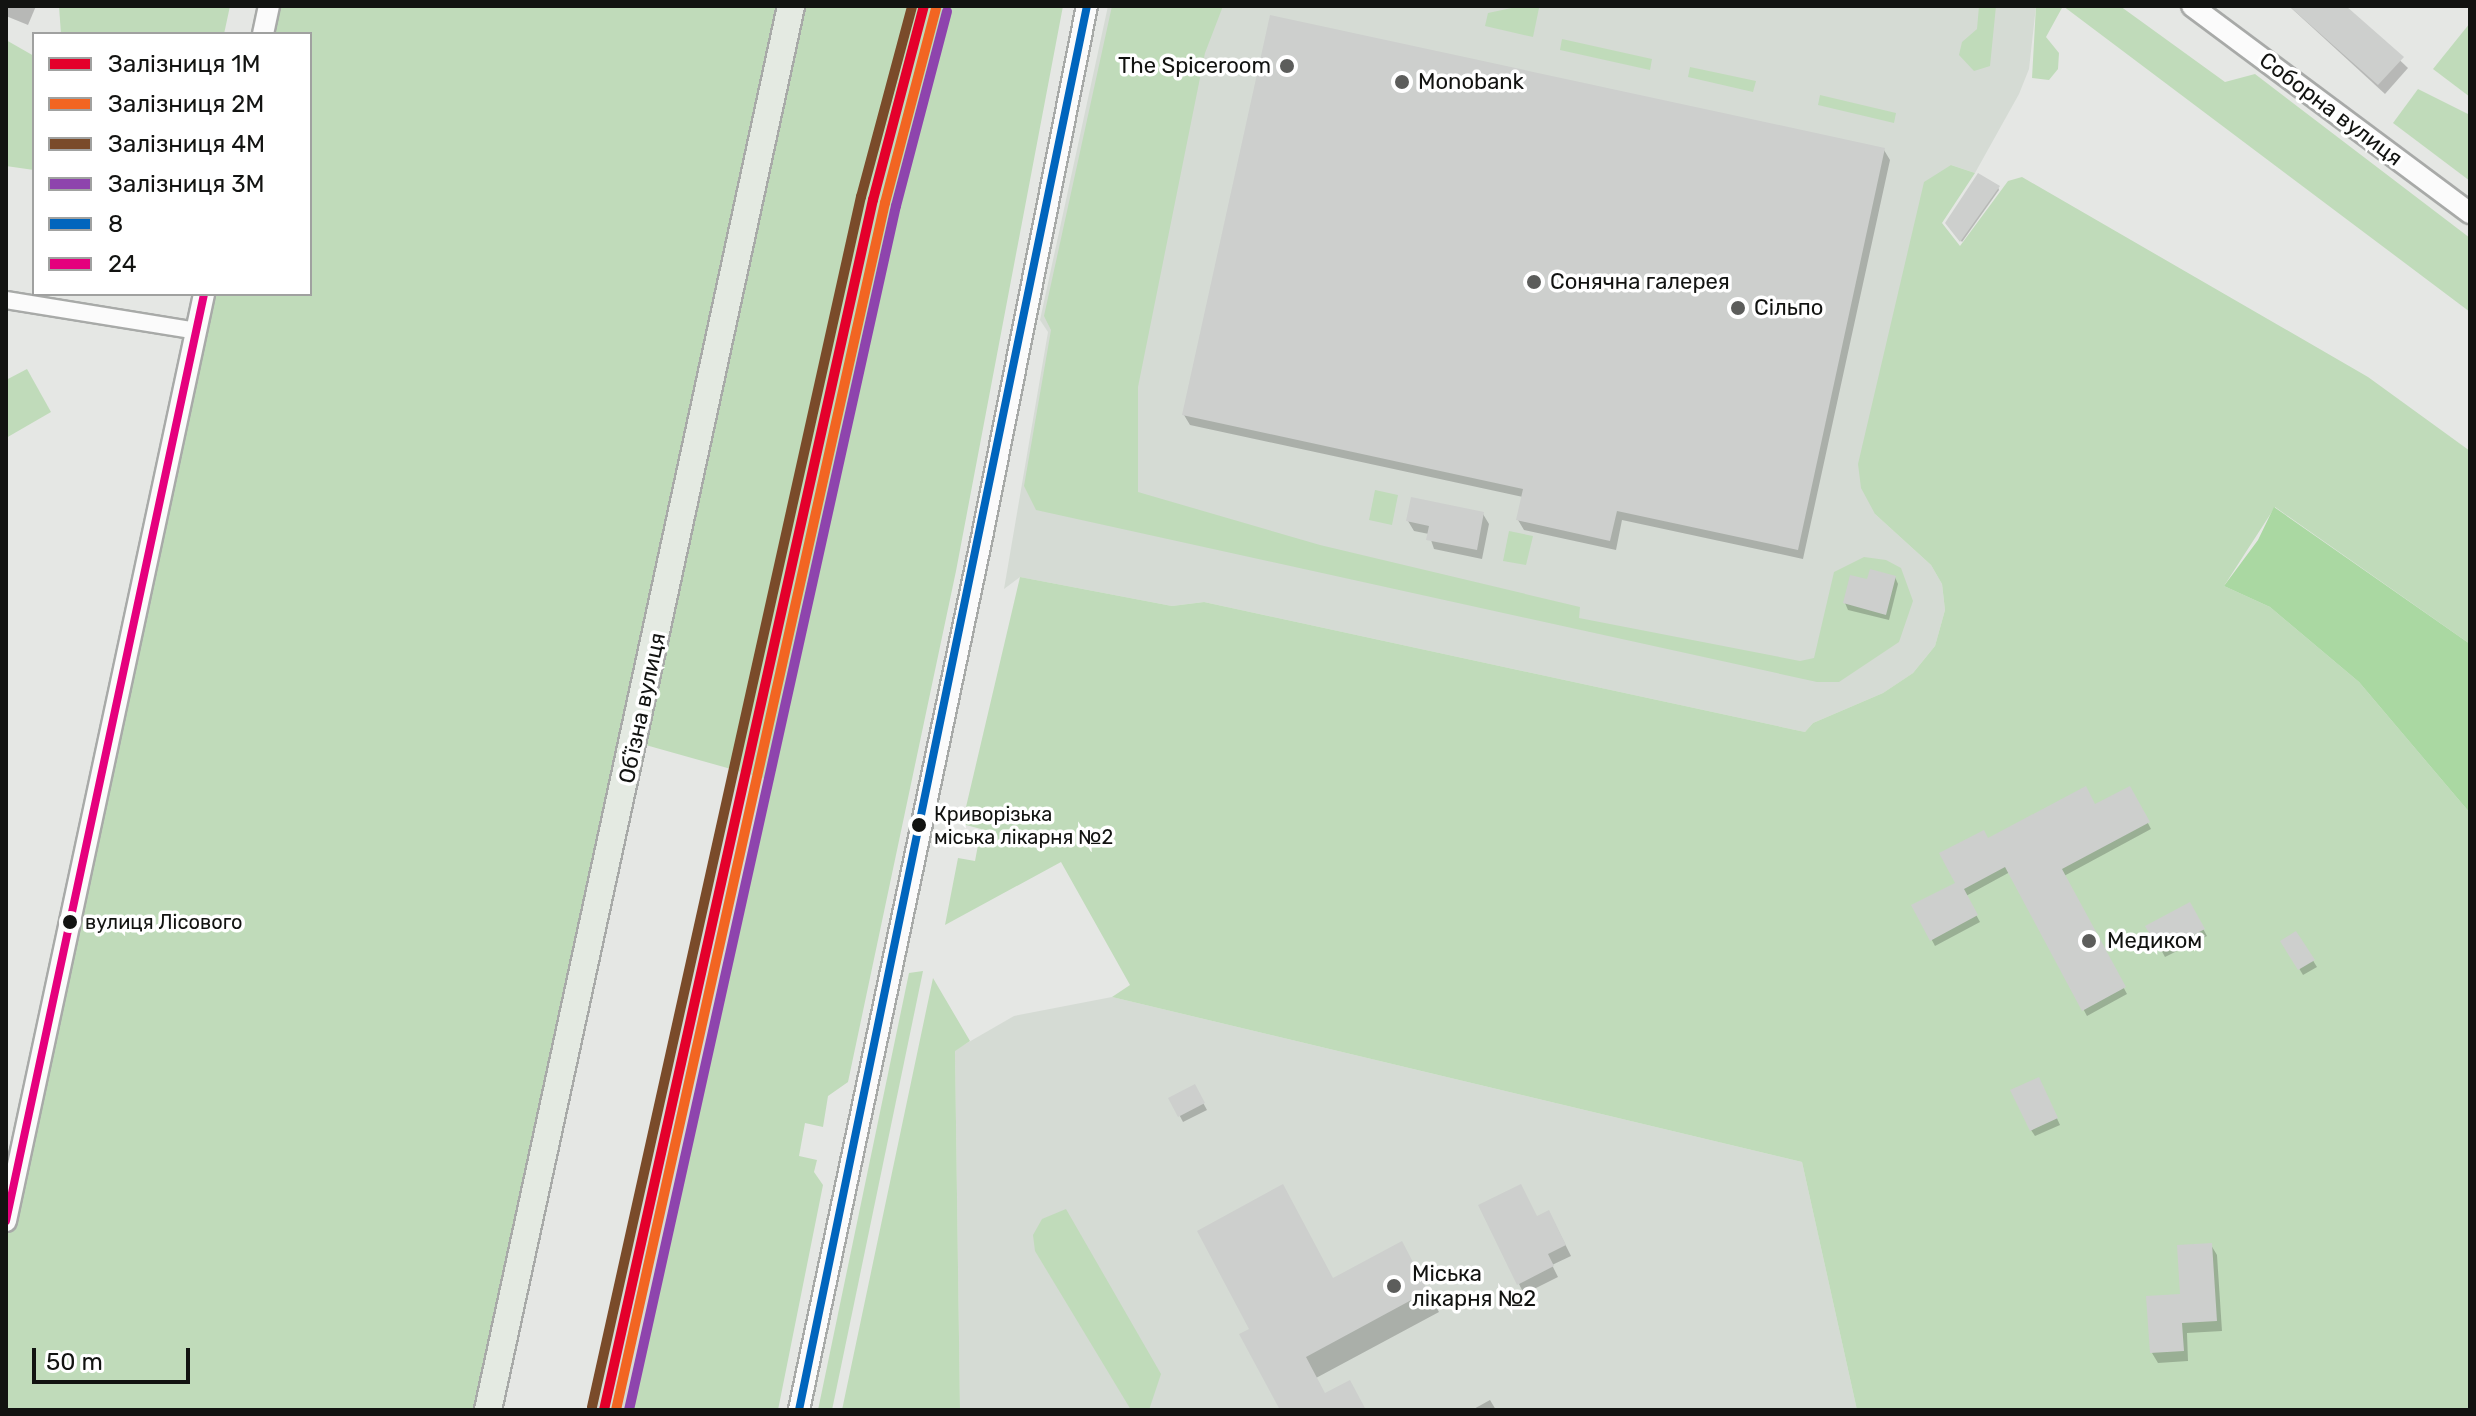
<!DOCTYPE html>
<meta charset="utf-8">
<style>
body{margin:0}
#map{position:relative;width:2476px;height:1416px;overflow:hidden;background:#e5e7e4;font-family:Rubik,sans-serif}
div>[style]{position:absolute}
.built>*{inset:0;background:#d5dbd4}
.green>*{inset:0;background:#c0dbba}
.water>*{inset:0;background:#aad8a2}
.shadow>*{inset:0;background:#0003}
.building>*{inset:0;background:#cdcfcd}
.roads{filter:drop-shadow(2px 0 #a8aaa8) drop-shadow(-2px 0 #a8aaa8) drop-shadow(0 2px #a8aaa8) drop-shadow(0 -2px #a8aaa8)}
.minor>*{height:16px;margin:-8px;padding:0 8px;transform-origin:8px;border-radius:8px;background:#fbfbfb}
.tertiary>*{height:20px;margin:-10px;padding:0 10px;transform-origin:10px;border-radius:10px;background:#fbfbfb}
.primary>*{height:26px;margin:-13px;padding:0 13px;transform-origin:13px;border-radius:13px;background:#e4eae2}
.bus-1>*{height:8px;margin:-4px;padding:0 4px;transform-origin:4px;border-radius:4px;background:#0065bd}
.bus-2>*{height:8px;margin:-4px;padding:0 4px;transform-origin:4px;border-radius:4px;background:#e5007d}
.rail-1>*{height:10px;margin:-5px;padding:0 5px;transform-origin:5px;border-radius:5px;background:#e4002b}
.rail-2>*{height:10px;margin:-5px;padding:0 5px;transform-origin:5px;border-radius:5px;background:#f26522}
.rail-3>*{height:10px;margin:-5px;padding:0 5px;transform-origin:5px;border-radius:5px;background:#7a4b2a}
.rail-4>*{height:10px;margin:-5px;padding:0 5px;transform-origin:5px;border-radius:5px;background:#8e44ad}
.dots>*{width:22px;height:22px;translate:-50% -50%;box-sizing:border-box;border:4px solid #fff;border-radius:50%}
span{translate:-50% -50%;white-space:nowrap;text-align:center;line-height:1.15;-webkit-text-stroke:7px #fff;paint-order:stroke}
.bus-label{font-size:20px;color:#121311}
.left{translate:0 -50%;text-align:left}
.poi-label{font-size:22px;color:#121311}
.right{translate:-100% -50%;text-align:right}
.street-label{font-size:22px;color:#121311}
.frame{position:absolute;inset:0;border:8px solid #121311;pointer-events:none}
.legend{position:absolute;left:32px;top:32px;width:280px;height:264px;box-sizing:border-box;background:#fff;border:2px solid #a0a1a0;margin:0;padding:10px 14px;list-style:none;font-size:24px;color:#121311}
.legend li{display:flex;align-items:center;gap:16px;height:40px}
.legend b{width:40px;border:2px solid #a0a1a0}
.scale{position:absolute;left:32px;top:1348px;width:158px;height:36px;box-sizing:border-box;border:4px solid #121311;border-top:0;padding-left:10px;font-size:24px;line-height:28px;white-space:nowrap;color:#121311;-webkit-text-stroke:6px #fff;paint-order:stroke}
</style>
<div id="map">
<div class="built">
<i style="clip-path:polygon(1108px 6px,2036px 6px,2029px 69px,2019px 94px,1975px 173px,1951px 165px,1875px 514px,1931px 565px,1942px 584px,1945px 610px,1935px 646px,1913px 673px,1883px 693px,1813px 723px,1805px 732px,1204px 602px,1172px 606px,1020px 577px,1004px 589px,1048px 332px,1040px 320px)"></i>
<i style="clip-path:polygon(894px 67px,770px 779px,627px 1410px,595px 1410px)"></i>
<i style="clip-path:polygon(1112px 997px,1802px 1162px,1857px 1410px,960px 1410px,955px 1050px,1014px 1016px)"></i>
</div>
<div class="green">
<i style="clip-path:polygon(59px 6px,230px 6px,224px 34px,61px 34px)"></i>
<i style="clip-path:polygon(269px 6px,1063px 6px,956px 571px,848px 1082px,828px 1096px,823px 1127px,805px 1123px,799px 1156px,817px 1160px,814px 1172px,823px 1185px,778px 1410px,627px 1410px,770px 780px,635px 742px,488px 1410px,6px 1410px,6px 1221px,204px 294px,310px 294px,310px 34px,263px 34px)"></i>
<i style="clip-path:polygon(1112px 6px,1223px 6px,1205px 53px,1138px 387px,1138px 492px,1320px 545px,1580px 607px,1579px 618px,1800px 661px,1814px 658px,1834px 572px,1864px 557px,1886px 560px,1901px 568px,1913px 601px,1899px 642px,1839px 682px,1817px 682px,1036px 510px,1024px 486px,1051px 330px,1044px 316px)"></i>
<i style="clip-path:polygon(1521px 6px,1539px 8px,1533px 37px,1485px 26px,1488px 13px)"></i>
<i style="clip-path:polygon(1979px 6px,1996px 6px,1990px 66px,1974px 71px,1959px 55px,1962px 42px,1977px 29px)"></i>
<i style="clip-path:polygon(2036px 6px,2120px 6px,2225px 82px,2255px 74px,2470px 238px,2470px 312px,2063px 6px,2046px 37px,2059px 53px,2058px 69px,2049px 80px,2032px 78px)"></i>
<i style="clip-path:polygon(2470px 23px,2470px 97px,2433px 69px)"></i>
<i style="clip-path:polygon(1562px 39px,1652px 59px,1650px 70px,1560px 50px)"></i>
<i style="clip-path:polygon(6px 40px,34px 56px,34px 170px,6px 166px)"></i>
<i style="clip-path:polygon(1690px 67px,1756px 81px,1753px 92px,1688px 77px)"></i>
<i style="clip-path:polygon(2418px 89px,2470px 115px,2470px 181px,2393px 123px)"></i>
<i style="clip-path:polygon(1820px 95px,1896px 113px,1894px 123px,1818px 105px)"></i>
<i style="clip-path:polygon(1951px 165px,1975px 173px,1942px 223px,1960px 246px,2008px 181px,2022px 177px,2368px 377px,2470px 451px,2470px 644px,2275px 507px,2224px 586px,2270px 607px,2359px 682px,2470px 813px,2470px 1410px,1857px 1410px,1802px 1162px,1112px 997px,1130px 985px,1061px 862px,945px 925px,958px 858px,975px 861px,981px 829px,962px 824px,1020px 577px,1172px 606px,1204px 602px,1805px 732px,1813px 723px,1883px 693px,1913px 673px,1935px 646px,1945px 610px,1942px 584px,1931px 565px,1875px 514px,1861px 488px,1858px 464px,1924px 182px)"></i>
<i style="clip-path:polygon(27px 369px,51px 412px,6px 438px,6px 380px)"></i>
<i style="clip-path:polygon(1375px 490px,1398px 495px,1392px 525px,1369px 520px)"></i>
<i style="clip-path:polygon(1509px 531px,1533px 536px,1526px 565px,1503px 561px)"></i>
<i style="clip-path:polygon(923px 971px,832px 1410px,818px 1410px,909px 973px)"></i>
<i style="clip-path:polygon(933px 978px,970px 1041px,955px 1051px,960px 1410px,842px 1410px)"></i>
<i style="clip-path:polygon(1066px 1209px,1161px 1374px,1149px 1410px,1131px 1410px,1035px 1251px,1033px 1235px,1042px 1219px)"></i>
</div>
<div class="water">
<i style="clip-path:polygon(2274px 507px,2470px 644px,2470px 813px,2359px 682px,2270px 607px,2224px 586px,2258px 540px)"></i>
</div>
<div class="shadow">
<i style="clip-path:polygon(6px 6px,36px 6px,28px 25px,6px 16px)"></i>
<i style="clip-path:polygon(2289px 6px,2343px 6px,2408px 68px,2385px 94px)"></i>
<i style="clip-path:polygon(1884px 150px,1890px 160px,1803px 559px,1622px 520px,1616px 550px,1524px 530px,1518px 520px,1523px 497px,1190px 425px,1184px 415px)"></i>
<i style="clip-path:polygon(1998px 187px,1999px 190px,1962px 242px,1949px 226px)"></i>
<i style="clip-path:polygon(1483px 514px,1489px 524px,1482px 559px,1434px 549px,1429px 534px,1414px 531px,1408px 521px)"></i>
<i style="clip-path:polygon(1895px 577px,1898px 584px,1889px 620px,1848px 610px,1845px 603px,1868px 582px)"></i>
<i style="clip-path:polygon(2130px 789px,2151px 829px,2064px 876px,2127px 994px,2087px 1016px,2010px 872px,1966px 896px,1980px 922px,1935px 946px,1914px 906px,1957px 883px,1987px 840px,2095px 807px)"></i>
<i style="clip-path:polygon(2190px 905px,2207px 936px,2165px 957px,2148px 926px)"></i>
<i style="clip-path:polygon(2296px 933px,2317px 967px,2303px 975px,2283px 941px)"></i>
<i style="clip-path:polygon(1194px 1086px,1207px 1110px,1183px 1122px,1171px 1099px)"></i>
<i style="clip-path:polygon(2042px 1086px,2060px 1125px,2035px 1136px,2031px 1130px)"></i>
<i style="clip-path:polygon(1537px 1219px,1554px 1222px,1571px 1256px,1552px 1265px,1558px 1277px,1524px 1294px,1519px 1284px)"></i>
<i style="clip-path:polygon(2211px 1245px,2217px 1255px,2222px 1331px,2187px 1333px,2188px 1361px,2158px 1363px,2152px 1353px)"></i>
<i style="clip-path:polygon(1413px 1265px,1439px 1312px,1316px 1378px,1325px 1395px,1365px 1410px,1282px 1410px,1333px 1280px)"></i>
<i style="clip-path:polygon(1490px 1400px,1496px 1410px,1472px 1410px)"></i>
</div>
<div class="building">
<i style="clip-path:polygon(2289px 6px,2346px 6px,2404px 57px,2378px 85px)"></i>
<i style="clip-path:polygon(1270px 15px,1885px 148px,1798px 550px,1617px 511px,1610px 541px,1516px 520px,1523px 489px,1182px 415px)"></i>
<i style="clip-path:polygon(1978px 173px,2000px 186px,1960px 242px,1945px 223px)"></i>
<i style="clip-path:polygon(1411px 497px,1484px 512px,1477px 550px,1426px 540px,1429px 526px,1406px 521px)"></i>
<i style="clip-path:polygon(1870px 569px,1896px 576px,1886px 615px,1843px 603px,1850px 575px,1867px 579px)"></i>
<i style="clip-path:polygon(2086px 786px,2095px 804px,2130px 786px,2150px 822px,2062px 869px,2126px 987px,2082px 1011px,2005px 867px,1964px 889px,1978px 915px,1930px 941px,1911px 905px,1955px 883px,1939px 853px,1984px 830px,1988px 838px)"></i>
<i style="clip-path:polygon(2190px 902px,2205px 929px,2160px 952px,2145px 926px)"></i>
<i style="clip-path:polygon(2296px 931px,2315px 960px,2298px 970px,2280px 941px)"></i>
<i style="clip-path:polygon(2039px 1077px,2058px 1118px,2030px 1131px,2010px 1090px)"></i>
<i style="clip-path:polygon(1195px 1084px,1205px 1103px,1178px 1117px,1168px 1098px)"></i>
<i style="clip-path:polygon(1283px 1184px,1333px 1278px,1402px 1241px,1428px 1291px,1306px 1357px,1325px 1393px,1350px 1380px,1366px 1410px,1280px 1410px,1239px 1334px,1249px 1329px,1197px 1231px)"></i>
<i style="clip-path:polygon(1521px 1184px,1537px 1216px,1549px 1210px,1566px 1245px,1548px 1254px,1554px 1266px,1517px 1285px,1478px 1205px)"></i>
<i style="clip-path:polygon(2212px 1243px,2217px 1321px,2182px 1323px,2184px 1351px,2150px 1353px,2146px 1296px,2180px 1294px,2177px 1245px)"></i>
</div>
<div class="roads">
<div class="minor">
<i style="left:6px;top:300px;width:193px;rotate:9.2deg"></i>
</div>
<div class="tertiary">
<i style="left:2192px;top:6px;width:347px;rotate:36.7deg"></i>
<i style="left:263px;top:34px;width:29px;rotate:-78deg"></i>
<i style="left:6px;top:1221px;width:948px;rotate:-77.94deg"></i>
<i style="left:799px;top:1410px;width:897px;rotate:-78.16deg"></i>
<i style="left:983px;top:532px;width:536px;rotate:-78.82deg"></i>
</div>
<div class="primary">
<i style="left:488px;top:1410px;width:1436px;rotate:-77.82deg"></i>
</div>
</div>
<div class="bus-1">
<i style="left:799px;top:1410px;width:1433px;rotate:-78.41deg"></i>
</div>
<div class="bus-2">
<i style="left:6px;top:1221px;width:948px;rotate:-77.94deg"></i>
</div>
<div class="rail-1">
<i style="left:604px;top:1410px;width:1240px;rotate:-77.47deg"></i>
<i style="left:873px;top:200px;width:201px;rotate:-75.3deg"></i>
</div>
<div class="rail-2">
<i style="left:616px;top:1410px;width:1237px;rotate:-77.44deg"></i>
<i style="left:885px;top:203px;width:201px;rotate:-75.3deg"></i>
</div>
<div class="rail-3">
<i style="left:592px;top:1407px;width:1240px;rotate:-77.47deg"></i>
<i style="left:861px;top:197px;width:198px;rotate:-75deg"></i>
</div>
<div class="rail-4">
<i style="left:629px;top:1410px;width:1233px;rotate:-77.5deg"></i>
<i style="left:896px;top:206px;width:201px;rotate:-75.3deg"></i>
</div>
<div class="dots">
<i style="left:1287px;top:66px;background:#5c5d5b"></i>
<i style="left:1402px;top:82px;background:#5c5d5b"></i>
<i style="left:1534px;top:282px;background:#5c5d5b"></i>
<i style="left:1738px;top:308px;background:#5c5d5b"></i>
<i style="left:919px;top:825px;background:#121311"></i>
<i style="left:70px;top:922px;background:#121311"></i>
<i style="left:2089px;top:941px;background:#5c5d5b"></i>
<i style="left:1394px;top:1286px;background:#5c5d5b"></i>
</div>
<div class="bus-label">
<span class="left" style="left:934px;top:826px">Криворізька<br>міська лікарня №2</span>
<span class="left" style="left:85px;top:922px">вулиця Лісового</span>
</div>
<div class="poi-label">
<span class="right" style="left:1271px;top:66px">The Spiceroom</span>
<span class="left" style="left:1418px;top:82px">Monobank</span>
<span class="left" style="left:1550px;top:282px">Сонячна галерея</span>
<span class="left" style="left:1754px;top:308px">Сільпо</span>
<span class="left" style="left:2107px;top:941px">Медиком</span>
<span class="left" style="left:1412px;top:1286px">Міська<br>лікарня №2</span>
</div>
<div class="street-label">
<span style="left:2331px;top:109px;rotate:37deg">Соборна вулиця</span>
<span style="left:642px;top:708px;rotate:-78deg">Обʼїзна вулиця</span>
</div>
<div class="frame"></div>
<ul class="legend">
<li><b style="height:10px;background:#e4002b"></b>Залізниця 1М</li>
<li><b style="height:10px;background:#f26522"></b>Залізниця 2М</li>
<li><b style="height:10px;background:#7a4b2a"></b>Залізниця 4М</li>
<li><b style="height:10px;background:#8e44ad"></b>Залізниця 3М</li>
<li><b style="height:10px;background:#0065bd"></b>8</li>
<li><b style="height:10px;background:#e5007d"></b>24</li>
</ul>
<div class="scale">50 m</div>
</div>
